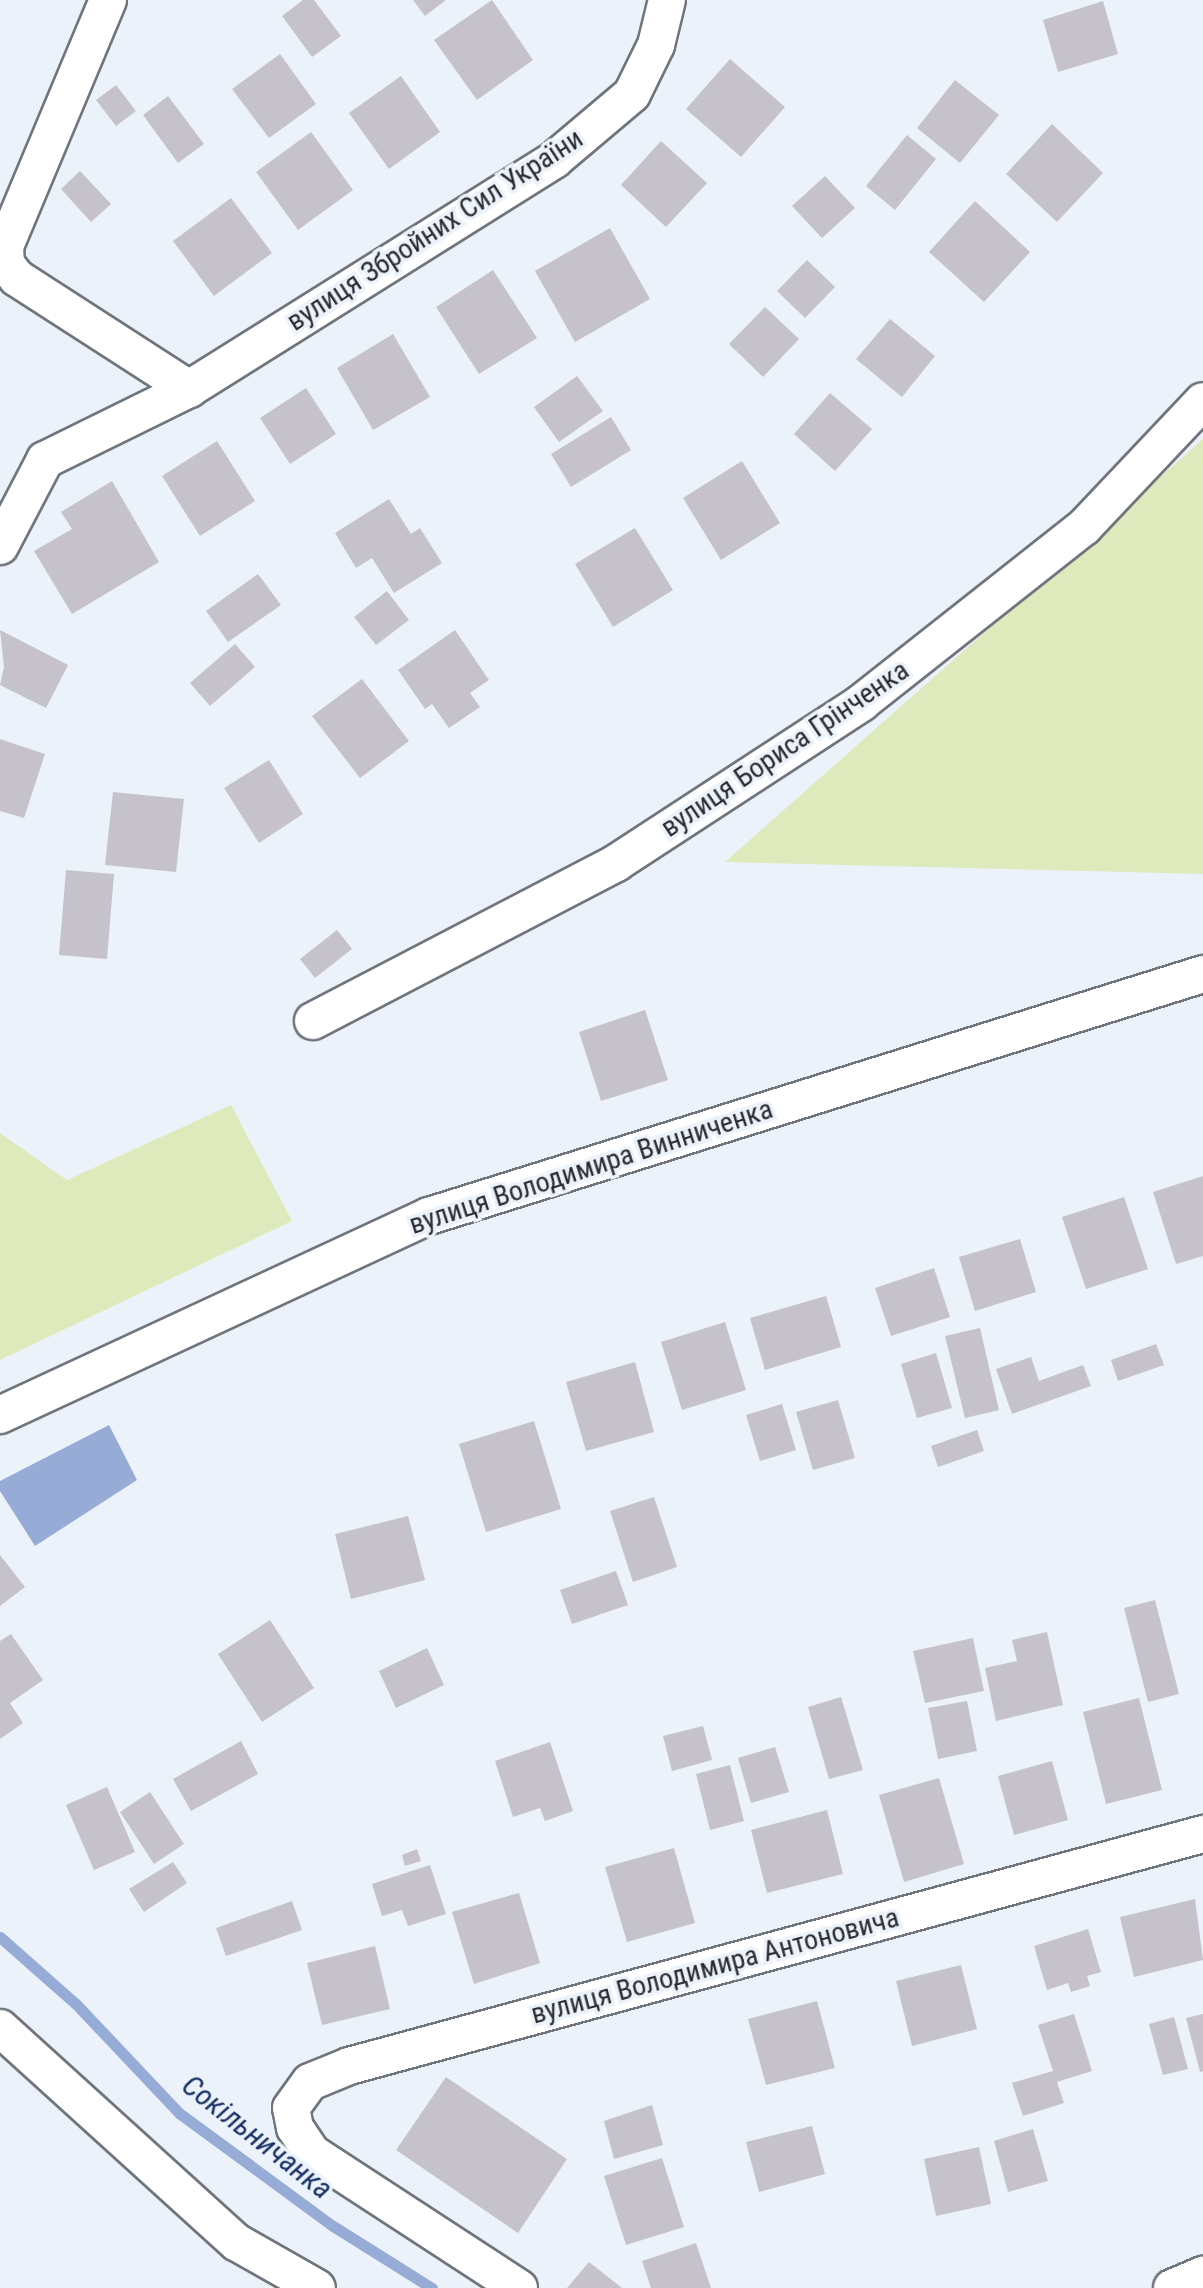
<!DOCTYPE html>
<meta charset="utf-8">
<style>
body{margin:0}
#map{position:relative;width:1203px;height:2288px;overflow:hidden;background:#ecf2fa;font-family:"Roboto Condensed",sans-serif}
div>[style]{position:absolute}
.green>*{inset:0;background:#dfeabc}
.water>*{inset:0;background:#96acd7}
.stream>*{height:11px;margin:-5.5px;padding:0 5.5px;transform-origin:5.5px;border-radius:5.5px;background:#96acd7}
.building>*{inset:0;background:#c5c2cb}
.roads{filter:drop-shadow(2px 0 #70757d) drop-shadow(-2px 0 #70757d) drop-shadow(0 2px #70757d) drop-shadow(0 -2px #70757d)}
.street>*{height:36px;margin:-18px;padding:0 18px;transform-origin:18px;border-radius:18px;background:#fff}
span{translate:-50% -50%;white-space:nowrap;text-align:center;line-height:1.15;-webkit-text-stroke:7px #ecf2fa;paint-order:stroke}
.street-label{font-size:28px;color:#292b2e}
.water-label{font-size:30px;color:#183165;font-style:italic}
</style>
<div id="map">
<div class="green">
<i style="clip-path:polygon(1203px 439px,1203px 874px,725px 862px)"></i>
<i style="clip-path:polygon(231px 1105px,292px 1221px,0 1360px,0 1133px,67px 1180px)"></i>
</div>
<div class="water">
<i style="clip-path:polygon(109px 1425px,137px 1480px,35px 1546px,0 1491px,0 1481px)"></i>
</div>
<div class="stream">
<i style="left:0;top:1937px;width:101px;rotate:41.4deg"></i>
<i style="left:76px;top:2004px;width:150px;rotate:46.6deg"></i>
<i style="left:179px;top:2113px;width:191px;rotate:36.3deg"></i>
<i style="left:333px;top:2226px;width:117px;rotate:32.1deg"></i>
</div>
<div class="building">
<i style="clip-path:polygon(303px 0,314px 0,341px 36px,312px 57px,282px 16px)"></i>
<i style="clip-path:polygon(413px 0,446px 0,425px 16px)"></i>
<i style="clip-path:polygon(492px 0,533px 60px,477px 100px,434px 40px)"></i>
<i style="clip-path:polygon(1103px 1px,1118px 54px,1058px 72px,1043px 20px)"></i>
<i style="clip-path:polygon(280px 54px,316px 104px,269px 138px,232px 89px)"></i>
<i style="clip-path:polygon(730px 59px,785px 107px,741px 157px,686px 109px)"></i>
<i style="clip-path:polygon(401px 76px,440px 132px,389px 169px,349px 113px)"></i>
<i style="clip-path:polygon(955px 80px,999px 115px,960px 163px,917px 128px)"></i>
<i style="clip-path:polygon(116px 85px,136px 111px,116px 126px,96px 100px)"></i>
<i style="clip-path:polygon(168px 96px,204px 144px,178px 163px,143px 115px)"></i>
<i style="clip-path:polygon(1052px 124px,1103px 173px,1057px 222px,1006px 174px)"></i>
<i style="clip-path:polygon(311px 132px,353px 190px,298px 230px,256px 172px)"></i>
<i style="clip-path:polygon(907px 135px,936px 159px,895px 210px,866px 186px)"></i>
<i style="clip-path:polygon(661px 141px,707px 183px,666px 227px,621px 185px)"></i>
<i style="clip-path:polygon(80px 171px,111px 204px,91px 222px,61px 189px)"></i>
<i style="clip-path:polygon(825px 176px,855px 208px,822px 238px,792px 206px)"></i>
<i style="clip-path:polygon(231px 198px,272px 253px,214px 296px,173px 241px)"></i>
<i style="clip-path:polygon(975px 201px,1030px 252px,984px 302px,929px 252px)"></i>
<i style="clip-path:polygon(610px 228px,650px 299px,575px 342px,535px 271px)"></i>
<i style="clip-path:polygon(807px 260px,835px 287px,805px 318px,777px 291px)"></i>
<i style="clip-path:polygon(493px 270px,537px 338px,479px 374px,436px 307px)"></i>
<i style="clip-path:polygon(765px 307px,799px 339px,763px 377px,729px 344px)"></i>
<i style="clip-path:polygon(890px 319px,935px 356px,902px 397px,856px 359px)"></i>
<i style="clip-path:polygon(393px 334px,430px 397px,373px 430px,337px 368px)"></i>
<i style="clip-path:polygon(577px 376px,603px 411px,559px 442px,534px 407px)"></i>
<i style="clip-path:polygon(306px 388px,336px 434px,290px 464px,260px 418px)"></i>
<i style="clip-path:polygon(830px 393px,872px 429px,835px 471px,794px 434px)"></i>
<i style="clip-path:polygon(611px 417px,631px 450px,571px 487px,551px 454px)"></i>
<i style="clip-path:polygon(217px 441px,255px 501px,200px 536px,162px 476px)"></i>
<i style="clip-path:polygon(742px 461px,780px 523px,721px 560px,683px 498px)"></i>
<i style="clip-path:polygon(112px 481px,159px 562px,72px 614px,34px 551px,72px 529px,61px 512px)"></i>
<i style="clip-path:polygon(389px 499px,411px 534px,420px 528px,442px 563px,394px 593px,372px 558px,356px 568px,335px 533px)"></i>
<i style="clip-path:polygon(635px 528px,673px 590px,613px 627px,575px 564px)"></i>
<i style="clip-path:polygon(258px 574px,281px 605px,228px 642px,206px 611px)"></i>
<i style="clip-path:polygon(387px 591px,409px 620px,376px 645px,354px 617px)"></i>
<i style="clip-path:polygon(0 630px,68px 665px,46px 708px,0 685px,4px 667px)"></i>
<i style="clip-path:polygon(455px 630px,489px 680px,470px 693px,480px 707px,449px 728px,432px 704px,425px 709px,398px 670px)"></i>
<i style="clip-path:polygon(235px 644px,255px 667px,210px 706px,190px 683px)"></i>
<i style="clip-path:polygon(362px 679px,409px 741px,360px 778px,312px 716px)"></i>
<i style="clip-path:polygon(0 739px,45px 754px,24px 818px,0 811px)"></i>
<i style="clip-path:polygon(269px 760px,303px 814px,259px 843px,224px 788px)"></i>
<i style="clip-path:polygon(113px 792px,184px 799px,176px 872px,105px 865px)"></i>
<i style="clip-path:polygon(66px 870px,114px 874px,107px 959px,59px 955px)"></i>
<i style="clip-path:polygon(337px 930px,352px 949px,315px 978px,300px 959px)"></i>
<i style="clip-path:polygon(645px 1010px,668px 1080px,601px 1101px,579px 1032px)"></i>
<i style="clip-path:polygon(1203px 1176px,1203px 1256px,1176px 1264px,1153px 1192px)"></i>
<i style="clip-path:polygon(1124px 1197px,1148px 1269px,1086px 1289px,1062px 1217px)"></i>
<i style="clip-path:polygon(1020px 1239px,1036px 1292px,975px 1311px,959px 1257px)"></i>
<i style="clip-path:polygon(934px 1268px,950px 1317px,891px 1336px,875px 1288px)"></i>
<i style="clip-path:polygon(826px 1296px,841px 1347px,765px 1370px,750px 1318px)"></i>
<i style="clip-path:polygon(725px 1322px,746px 1390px,682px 1410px,661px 1342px)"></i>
<i style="clip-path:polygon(980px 1328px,999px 1410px,965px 1418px,945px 1336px)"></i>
<i style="clip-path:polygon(1156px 1344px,1164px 1365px,1118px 1381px,1111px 1360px)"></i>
<i style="clip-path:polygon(936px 1353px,952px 1408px,917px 1418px,901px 1364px)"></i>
<i style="clip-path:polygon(1031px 1357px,1039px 1381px,1083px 1365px,1091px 1386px,1012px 1414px,996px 1369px)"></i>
<i style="clip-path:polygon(635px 1362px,654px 1432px,586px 1451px,566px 1382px)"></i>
<i style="clip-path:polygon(838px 1400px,855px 1458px,813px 1470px,796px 1412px)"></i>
<i style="clip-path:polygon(782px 1404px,796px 1450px,760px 1461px,746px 1415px)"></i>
<i style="clip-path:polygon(534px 1421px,561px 1509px,486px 1532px,459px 1444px)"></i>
<i style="clip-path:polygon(977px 1430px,984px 1451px,938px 1467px,931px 1446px)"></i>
<i style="clip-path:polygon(654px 1497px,677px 1567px,633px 1582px,610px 1511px)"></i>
<i style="clip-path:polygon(408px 1516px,425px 1580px,351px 1599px,335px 1534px)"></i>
<i style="clip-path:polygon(0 1555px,25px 1587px,0 1606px)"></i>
<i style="clip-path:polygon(616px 1571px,628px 1605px,572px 1624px,560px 1590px)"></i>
<i style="clip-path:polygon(1155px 1600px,1179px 1694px,1148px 1702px,1124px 1608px)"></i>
<i style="clip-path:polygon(270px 1620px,314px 1688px,262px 1722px,218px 1654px)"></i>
<i style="clip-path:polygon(1047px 1632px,1063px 1705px,996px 1721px,985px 1668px,1017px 1661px,1012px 1640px)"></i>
<i style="clip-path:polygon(11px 1634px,43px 1680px,10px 1703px,23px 1723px,0 1739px,0 1641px)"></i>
<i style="clip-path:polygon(973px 1638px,984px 1691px,925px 1703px,913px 1651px)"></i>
<i style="clip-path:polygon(427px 1648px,444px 1685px,396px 1708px,379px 1671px)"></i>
<i style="clip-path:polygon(841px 1697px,863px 1770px,829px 1779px,808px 1707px)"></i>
<i style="clip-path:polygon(1139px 1698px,1162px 1790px,1106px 1804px,1083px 1712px)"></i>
<i style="clip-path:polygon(967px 1701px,977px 1751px,938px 1759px,928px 1708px)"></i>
<i style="clip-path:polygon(703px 1726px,712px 1760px,672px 1771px,663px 1736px)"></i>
<i style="clip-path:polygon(241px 1741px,258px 1774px,191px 1811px,173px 1779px)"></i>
<i style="clip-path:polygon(550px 1742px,573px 1811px,545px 1821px,540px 1808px,513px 1817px,495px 1761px)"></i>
<i style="clip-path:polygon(775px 1747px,789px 1792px,751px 1803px,738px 1758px)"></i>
<i style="clip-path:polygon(1052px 1761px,1068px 1820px,1014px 1835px,998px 1776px)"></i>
<i style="clip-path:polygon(730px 1765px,744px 1821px,710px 1830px,696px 1774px)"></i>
<i style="clip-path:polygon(939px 1778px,964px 1864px,904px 1882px,879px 1795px)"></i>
<i style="clip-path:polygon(107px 1787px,135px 1852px,94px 1870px,66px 1805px)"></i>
<i style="clip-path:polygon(150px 1792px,184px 1844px,154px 1864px,120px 1812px)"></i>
<i style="clip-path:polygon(827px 1810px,843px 1874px,767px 1893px,751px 1830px)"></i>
<i style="clip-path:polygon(674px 1848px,695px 1923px,627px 1942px,605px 1867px)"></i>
<i style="clip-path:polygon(417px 1849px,421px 1861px,405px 1866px,402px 1855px)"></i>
<i style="clip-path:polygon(173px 1862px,187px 1883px,144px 1912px,129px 1889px)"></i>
<i style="clip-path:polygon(430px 1865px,446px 1914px,408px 1926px,402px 1910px,382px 1916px,372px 1884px)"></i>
<i style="clip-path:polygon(519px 1893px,540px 1963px,474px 1984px,452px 1912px)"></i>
<i style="clip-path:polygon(1195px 1899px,1203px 1960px,1134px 1977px,1120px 1917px)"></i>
<i style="clip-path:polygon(292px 1901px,302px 1930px,226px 1956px,216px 1928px)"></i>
<i style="clip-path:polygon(1088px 1929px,1101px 1972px,1087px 1976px,1090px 1986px,1071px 1992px,1068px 1983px,1047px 1990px,1034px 1946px)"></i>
<i style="clip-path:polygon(375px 1946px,390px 2009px,322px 2025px,307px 1963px)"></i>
<i style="clip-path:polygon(961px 1965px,977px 2029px,912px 2046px,896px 1981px)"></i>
<i style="clip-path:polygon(817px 2001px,835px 2068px,766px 2085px,748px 2019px)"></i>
<i style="clip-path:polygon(1074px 2014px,1092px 2071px,1057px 2082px,1064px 2103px,1023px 2116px,1012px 2083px,1053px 2071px,1038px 2025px)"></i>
<i style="clip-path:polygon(1203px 2014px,1203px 2071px,1200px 2072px,1186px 2018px)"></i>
<i style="clip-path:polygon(1174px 2017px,1188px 2069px,1163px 2075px,1149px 2024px)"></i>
<i style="clip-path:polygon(446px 2077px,567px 2159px,518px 2233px,396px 2150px)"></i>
<i style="clip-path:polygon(652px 2105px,663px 2145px,614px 2159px,604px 2121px)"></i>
<i style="clip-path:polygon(812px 2126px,825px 2174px,759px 2192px,746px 2142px)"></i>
<i style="clip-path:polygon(1033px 2129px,1048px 2181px,1008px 2192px,994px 2141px)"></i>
<i style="clip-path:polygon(979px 2147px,991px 2204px,936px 2216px,924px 2159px)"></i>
<i style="clip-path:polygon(662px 2158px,684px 2227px,626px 2245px,604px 2176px)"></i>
<i style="clip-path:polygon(696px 2243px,711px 2288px,651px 2288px,642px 2261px)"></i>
<i style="clip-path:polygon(589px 2262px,622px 2288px,567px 2288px)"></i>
</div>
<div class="roads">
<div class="street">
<i style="left:108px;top:0;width:267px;rotate:112.7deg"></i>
<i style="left:5px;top:246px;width:18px;rotate:87deg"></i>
<i style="left:6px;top:264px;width:18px;rotate:52deg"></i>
<i style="left:17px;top:278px;width:205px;rotate:32.8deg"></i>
<i style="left:0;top:546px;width:97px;rotate:-62.4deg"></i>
<i style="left:45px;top:460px;width:161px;rotate:-26.2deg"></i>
<i style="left:189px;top:389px;width:431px;rotate:-32.1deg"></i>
<i style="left:554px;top:160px;width:102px;rotate:-40.2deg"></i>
<i style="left:632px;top:94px;width:55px;rotate:-63.9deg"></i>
<i style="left:656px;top:45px;width:46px;rotate:-76.3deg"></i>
<i style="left:313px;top:1021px;width:342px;rotate:-27.5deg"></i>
<i style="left:616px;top:863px;width:293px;rotate:-33.1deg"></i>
<i style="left:861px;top:703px;width:284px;rotate:-38.3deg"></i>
<i style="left:1084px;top:527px;width:173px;rotate:-46.6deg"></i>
<i style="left:0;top:1415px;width:473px;rotate:-24.9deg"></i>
<i style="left:429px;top:1216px;width:811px;rotate:-17.36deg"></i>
<i style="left:0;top:2028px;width:319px;rotate:42.2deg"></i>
<i style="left:236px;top:2242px;width:93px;rotate:29.6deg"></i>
<i style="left:519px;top:2288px;width:247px;rotate:-146.9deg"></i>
<i style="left:312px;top:2153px;width:30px;rotate:-124deg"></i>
<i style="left:295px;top:2128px;width:20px;rotate:-101deg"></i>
<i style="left:291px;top:2108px;width:32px;rotate:-54deg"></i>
<i style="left:310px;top:2082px;width:42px;rotate:-22.3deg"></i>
<i style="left:349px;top:2066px;width:885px;rotate:-15.2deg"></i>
<i style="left:1172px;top:2288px;width:34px;rotate:-23deg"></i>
</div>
</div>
<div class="street-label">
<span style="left:435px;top:230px;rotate:-33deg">вулиця Збройних Сил України</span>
<span style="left:785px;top:749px;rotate:-34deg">вулиця Бориса Грінченка</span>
<span style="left:591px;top:1167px;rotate:-18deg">вулиця Володимира Винниченка</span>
<span style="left:715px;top:1966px;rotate:-15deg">вулиця Володимира Антоновича</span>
</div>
<div class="water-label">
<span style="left:257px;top:2137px;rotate:38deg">Сокільничанка</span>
</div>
</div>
